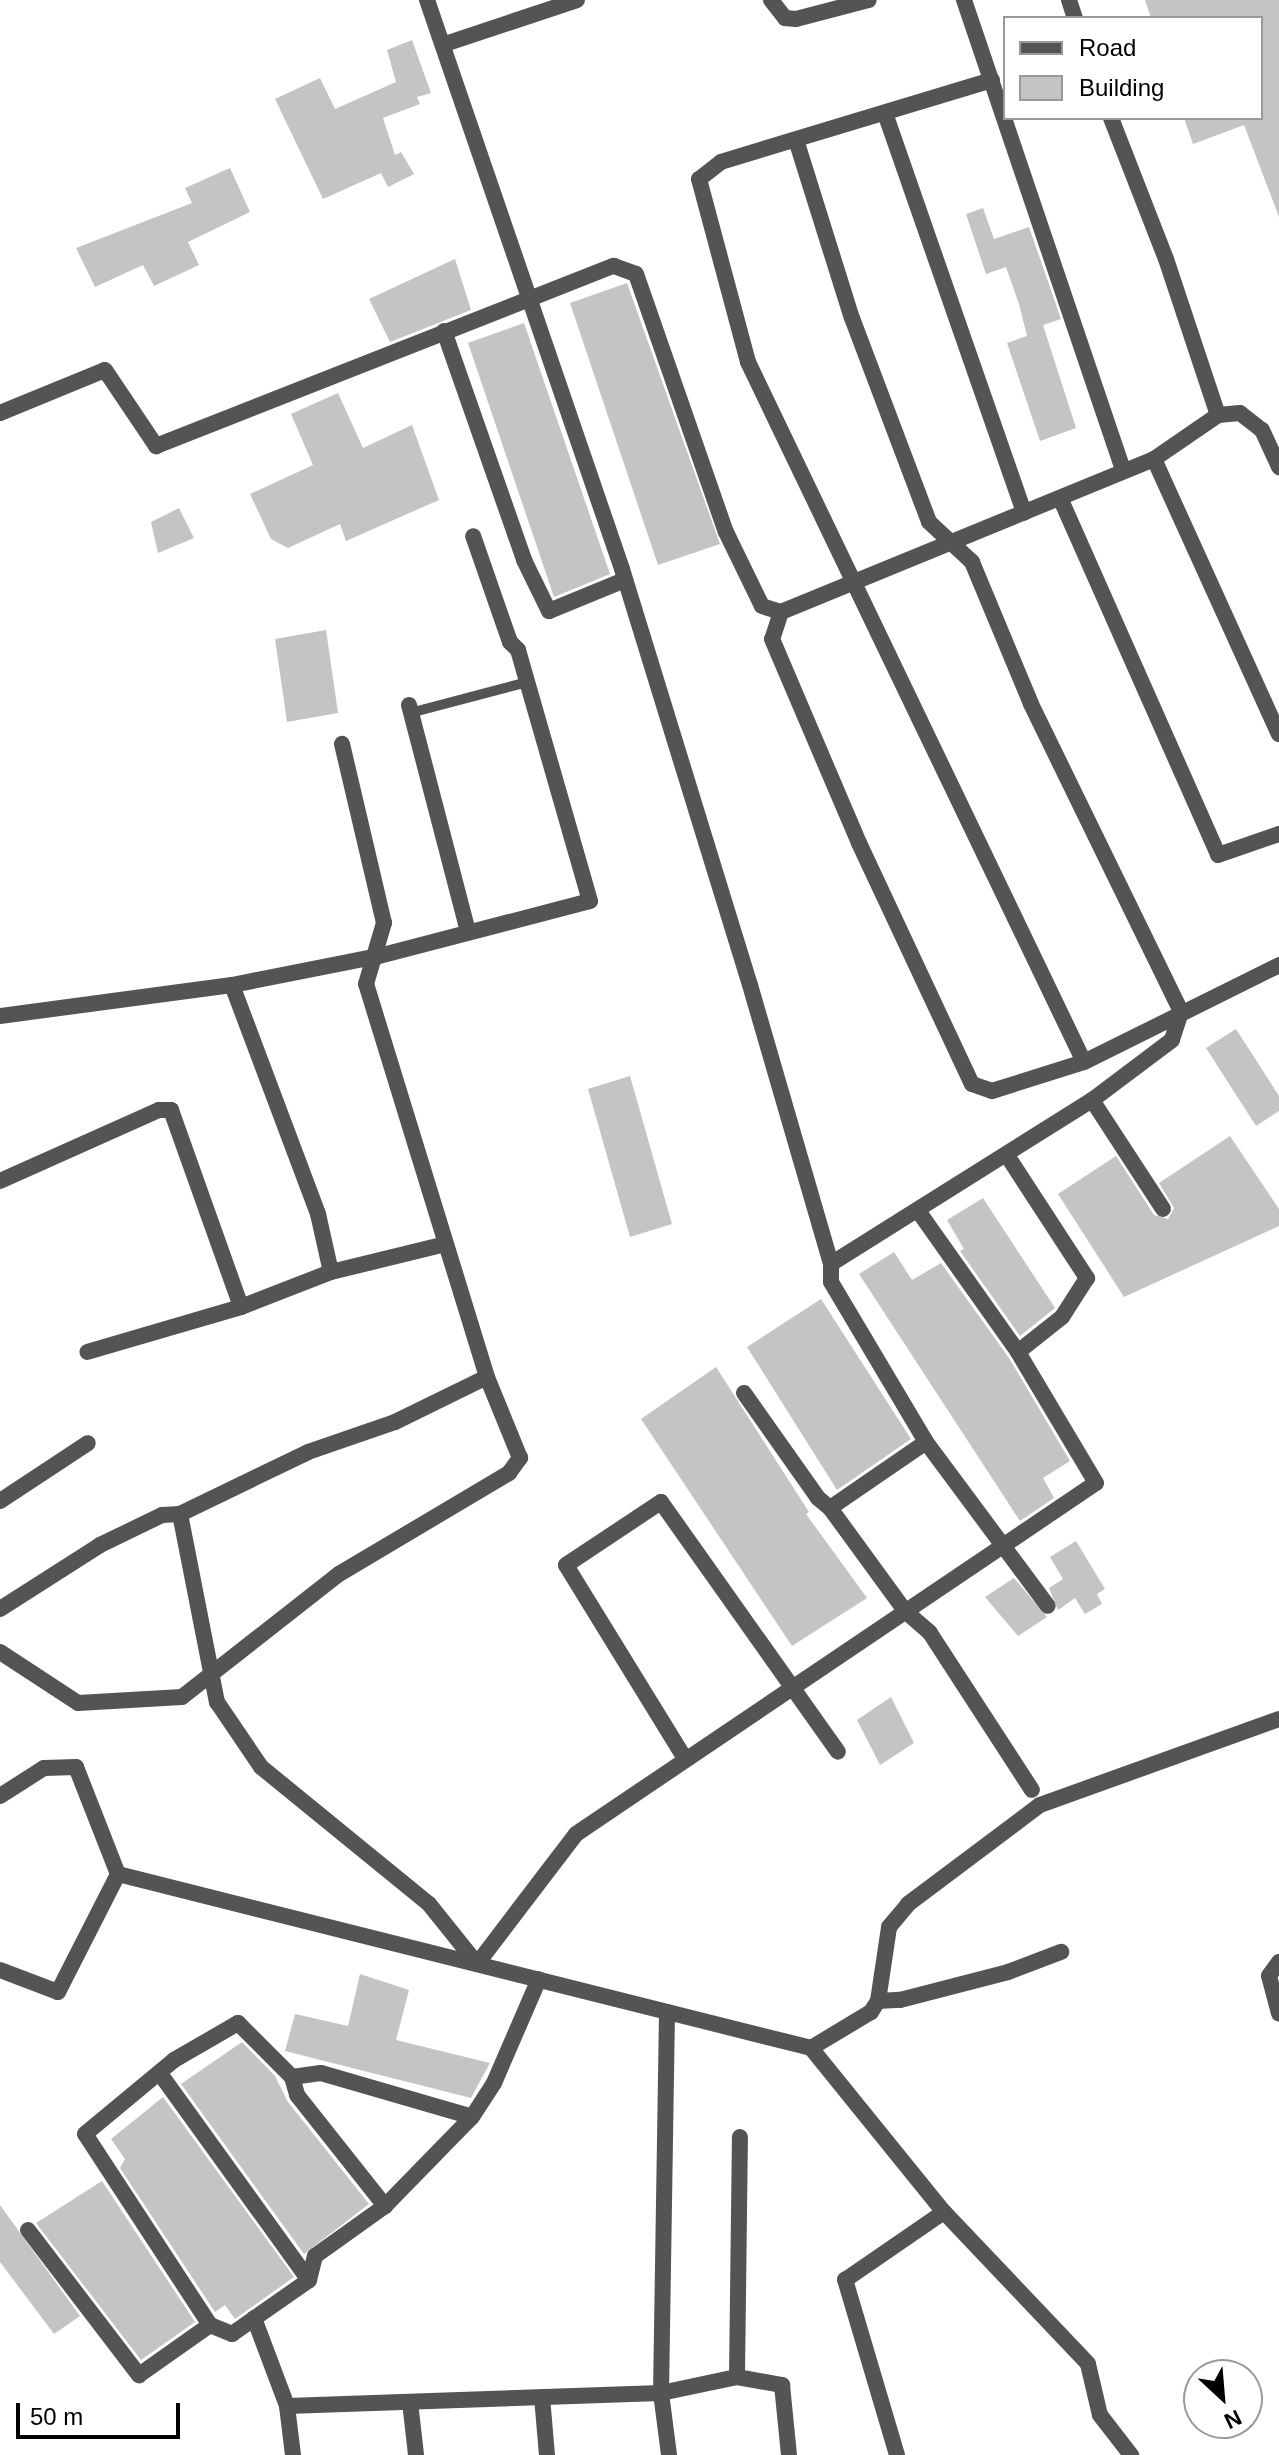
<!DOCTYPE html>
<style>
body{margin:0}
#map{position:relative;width:1279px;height:2455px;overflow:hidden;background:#fff;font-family:Arial,sans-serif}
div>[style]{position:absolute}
.building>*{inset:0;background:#c4c4c4}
.service>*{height:10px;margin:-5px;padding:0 5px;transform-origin:5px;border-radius:5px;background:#545454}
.minor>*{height:16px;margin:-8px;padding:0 8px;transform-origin:8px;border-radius:8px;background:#545454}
span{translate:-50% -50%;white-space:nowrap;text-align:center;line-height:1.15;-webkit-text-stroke:6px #fff;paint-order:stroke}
.legend{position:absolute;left:1003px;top:16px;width:260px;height:104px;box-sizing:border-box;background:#fff;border:2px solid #999;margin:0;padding:10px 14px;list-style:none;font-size:24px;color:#000}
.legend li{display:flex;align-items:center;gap:16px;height:40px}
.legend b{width:40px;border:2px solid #999}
.north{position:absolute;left:1183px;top:2359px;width:80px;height:80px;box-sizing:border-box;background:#fff;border:2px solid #999;border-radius:50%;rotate:154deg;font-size:22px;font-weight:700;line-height:32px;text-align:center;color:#000}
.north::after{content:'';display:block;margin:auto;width:28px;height:36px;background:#000;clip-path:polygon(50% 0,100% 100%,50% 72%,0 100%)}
.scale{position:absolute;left:16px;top:2403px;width:164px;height:36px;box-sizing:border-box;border:4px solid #000;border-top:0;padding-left:10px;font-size:24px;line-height:28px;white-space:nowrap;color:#000;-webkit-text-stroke:6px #fff;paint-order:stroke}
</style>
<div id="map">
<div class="building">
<i style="clip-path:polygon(1145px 0,1279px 0,1279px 217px,1244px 125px,1193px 144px,1184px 118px,1261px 118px,1261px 18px,1151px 18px)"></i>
<i style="clip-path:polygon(412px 40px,431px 93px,417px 97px,420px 104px,383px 118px,395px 155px,401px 152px,414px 174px,388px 187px,381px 173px,323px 199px,275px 99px,320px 78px,335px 109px,396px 82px,387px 50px)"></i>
<i style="clip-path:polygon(230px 168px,250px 212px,188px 242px,199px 265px,154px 286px,143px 265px,95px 287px,76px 248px,192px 203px,185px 188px)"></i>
<i style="clip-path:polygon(983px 208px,994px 239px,1029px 227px,1061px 319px,1043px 325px,1076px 428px,1040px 441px,1007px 343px,1027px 336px,1019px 304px,1006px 267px,986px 274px,966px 214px)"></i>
<i style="clip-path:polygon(455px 259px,471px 310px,390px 342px,369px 299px)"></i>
<i style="clip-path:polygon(627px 283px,720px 544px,658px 565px,570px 303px)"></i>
<i style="clip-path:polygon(524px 323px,610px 574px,554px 597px,468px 343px)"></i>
<i style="clip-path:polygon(338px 393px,363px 448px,412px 425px,439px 500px,346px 541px,340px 524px,288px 548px,271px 539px,250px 494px,313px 465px,291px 414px)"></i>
<i style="clip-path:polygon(179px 508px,194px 538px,158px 553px,151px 522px)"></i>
<i style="clip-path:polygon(326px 630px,338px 713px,287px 722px,275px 639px)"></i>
<i style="clip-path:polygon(1236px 1029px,1279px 1096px,1279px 1111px,1256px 1126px,1206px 1048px)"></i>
<i style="clip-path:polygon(630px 1076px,672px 1224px,630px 1237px,588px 1089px)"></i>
<i style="clip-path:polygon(1230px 1136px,1279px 1209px,1279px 1226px,1124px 1297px,1058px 1194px,1116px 1156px,1154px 1215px,1168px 1219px,1174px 1208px,1159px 1183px)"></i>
<i style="clip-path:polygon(983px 1198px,1055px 1308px,1020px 1336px,960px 1251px,964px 1249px,947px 1220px)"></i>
<i style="clip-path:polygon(894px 1252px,912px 1280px,941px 1263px,1009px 1358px,1070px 1461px,1043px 1478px,1054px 1498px,1020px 1521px,859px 1274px)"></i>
<i style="clip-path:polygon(821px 1299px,911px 1439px,837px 1490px,747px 1347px)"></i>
<i style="clip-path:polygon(716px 1367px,809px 1512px,806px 1514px,867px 1598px,792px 1646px,641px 1419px)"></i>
<i style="clip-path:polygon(1076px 1541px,1105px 1589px,1097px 1594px,1102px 1604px,1085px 1614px,1075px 1598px,1058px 1610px,1049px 1588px,1063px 1579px,1050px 1557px)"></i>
<i style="clip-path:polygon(1014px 1578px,1047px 1617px,1018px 1636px,985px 1597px)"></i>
<i style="clip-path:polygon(891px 1697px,914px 1743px,880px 1765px,857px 1720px)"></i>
<i style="clip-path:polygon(360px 1974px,409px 1990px,396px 2040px,490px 2063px,471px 2098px,285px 2051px,295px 2014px,348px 2026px)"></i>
<i style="clip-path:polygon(242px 2042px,275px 2076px,288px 2102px,369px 2204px,304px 2254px,181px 2084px)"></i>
<i style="clip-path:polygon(163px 2097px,294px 2277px,235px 2319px,225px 2305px,215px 2312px,120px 2168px,125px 2159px,111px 2139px)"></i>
<i style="clip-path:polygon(102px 2181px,195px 2322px,141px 2360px,36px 2223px)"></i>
<i style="clip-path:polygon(0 2205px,80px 2316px,54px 2334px,0 2262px)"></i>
</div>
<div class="service">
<i style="left:410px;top:713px;width:121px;rotate:-14.8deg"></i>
</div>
<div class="minor">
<i style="left:427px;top:0;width:601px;rotate:71.08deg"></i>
<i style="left:622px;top:569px;width:435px;rotate:72.9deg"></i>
<i style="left:750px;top:985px;width:291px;rotate:73.8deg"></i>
<i style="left:831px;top:1264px;width:18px;rotate:90deg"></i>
<i style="left:831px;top:1282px;width:186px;rotate:59.3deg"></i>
<i style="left:926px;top:1442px;width:204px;rotate:53.4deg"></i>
<i style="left:771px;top:0;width:23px;rotate:52deg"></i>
<i style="left:785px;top:18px;width:11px;rotate:5deg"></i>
<i style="left:796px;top:19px;width:75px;rotate:-14.6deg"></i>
<i style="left:964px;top:0;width:495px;rotate:71.3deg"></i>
<i style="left:1069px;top:0;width:19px;rotate:72deg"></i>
<i style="left:445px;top:44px;width:139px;rotate:-18.4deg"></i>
<i style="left:992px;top:80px;width:283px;rotate:163.2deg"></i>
<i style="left:721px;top:162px;width:28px;rotate:142deg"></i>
<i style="left:699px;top:179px;width:189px;rotate:75deg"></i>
<i style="left:748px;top:362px;width:776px;rotate:64.36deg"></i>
<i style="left:1084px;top:1062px;width:218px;rotate:-26.4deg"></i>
<i style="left:886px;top:116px;width:420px;rotate:70.8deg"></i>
<i style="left:1111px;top:118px;width:151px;rotate:68.7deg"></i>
<i style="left:1166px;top:259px;width:164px;rotate:71.6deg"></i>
<i style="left:797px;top:143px;width:183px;rotate:72.6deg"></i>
<i style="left:852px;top:318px;width:218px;rotate:69.3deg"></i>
<i style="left:929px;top:522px;width:59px;rotate:42.9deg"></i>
<i style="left:972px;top:562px;width:154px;rotate:67.4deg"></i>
<i style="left:1031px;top:704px;width:343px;rotate:64deg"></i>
<i style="left:1181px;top:1012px;width:29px;rotate:108deg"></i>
<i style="left:1172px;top:1040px;width:100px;rotate:143.1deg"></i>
<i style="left:1092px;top:1100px;width:308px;rotate:147.9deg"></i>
<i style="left:444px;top:331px;width:243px;rotate:70.7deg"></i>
<i style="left:524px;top:560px;width:57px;rotate:63.9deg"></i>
<i style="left:549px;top:611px;width:79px;rotate:-22.3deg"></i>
<i style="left:0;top:413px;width:113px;rotate:-22.3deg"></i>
<i style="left:105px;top:370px;width:92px;rotate:56.1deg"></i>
<i style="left:156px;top:446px;width:492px;rotate:-21.5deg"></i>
<i style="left:614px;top:266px;width:23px;rotate:20deg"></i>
<i style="left:636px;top:274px;width:273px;rotate:70.8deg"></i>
<i style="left:726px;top:532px;width:82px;rotate:64.1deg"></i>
<i style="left:762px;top:606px;width:20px;rotate:18deg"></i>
<i style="left:781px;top:612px;width:403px;rotate:-22.3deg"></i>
<i style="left:1154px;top:459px;width:78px;rotate:-34.5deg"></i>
<i style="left:1218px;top:415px;width:22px;rotate:-5deg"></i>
<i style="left:1240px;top:413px;width:28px;rotate:38deg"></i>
<i style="left:1262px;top:430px;width:41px;rotate:65.3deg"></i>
<i style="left:1154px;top:459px;width:302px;rotate:65.6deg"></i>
<i style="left:1061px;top:500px;width:388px;rotate:66.1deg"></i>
<i style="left:1218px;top:855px;width:65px;rotate:-19deg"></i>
<i style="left:781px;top:612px;width:28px;rotate:108deg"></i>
<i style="left:772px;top:639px;width:222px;rotate:66.9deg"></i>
<i style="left:859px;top:843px;width:266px;rotate:64.9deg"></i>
<i style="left:972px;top:1084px;width:21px;rotate:19deg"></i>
<i style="left:992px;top:1091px;width:96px;rotate:-17.5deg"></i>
<i style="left:409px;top:705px;width:234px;rotate:75.4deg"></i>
<i style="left:232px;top:985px;width:245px;rotate:69.4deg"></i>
<i style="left:318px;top:1214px;width:59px;rotate:77.4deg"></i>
<i style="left:0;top:1016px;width:234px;rotate:-7.6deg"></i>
<i style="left:232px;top:985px;width:150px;rotate:-11.2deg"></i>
<i style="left:379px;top:956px;width:218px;rotate:-14.6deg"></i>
<i style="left:590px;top:901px;width:261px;rotate:-106deg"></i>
<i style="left:518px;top:650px;width:11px;rotate:-135deg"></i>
<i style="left:510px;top:642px;width:112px;rotate:-109.2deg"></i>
<i style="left:1092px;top:1100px;width:130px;rotate:56.9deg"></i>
<i style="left:1008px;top:1157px;width:145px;rotate:56.9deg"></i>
<i style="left:1087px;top:1278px;width:46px;rotate:122.7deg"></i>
<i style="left:1062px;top:1317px;width:56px;rotate:141.5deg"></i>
<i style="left:0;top:1181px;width:174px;rotate:-24.1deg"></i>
<i style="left:159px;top:1110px;width:12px"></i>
<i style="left:171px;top:1110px;width:209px;rotate:70.4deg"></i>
<i style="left:241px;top:1307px;width:160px;rotate:163.7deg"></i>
<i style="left:241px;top:1307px;width:97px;rotate:-21.3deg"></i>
<i style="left:331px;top:1272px;width:118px;rotate:-13.7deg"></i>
<i style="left:744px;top:1393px;width:128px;rotate:54.8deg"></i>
<i style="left:818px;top:1498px;width:16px;rotate:40deg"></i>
<i style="left:830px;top:1508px;width:127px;rotate:53.9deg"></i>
<i style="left:905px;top:1611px;width:33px;rotate:41deg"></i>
<i style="left:930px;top:1633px;width:187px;rotate:57deg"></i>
<i style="left:0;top:1501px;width:105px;rotate:-33.4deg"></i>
<i style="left:830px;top:1508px;width:116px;rotate:-34.5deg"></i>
<i style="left:180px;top:1514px;width:192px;rotate:78.9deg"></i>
<i style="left:217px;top:1702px;width:78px;rotate:55.9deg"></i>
<i style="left:261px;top:1767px;width:217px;rotate:39.2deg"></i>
<i style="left:429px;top:1904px;width:77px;rotate:51.3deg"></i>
<i style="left:477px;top:1964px;width:163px;rotate:-52.7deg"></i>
<i style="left:576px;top:1834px;width:627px;rotate:-34.02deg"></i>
<i style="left:1096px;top:1483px;width:152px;rotate:-120.8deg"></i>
<i style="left:1018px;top:1352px;width:171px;rotate:-125.3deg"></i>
<i style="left:0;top:1609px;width:119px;rotate:-32.6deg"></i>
<i style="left:100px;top:1545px;width:69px;rotate:-25.8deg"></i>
<i style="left:162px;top:1515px;width:18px;rotate:-3deg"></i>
<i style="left:180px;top:1514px;width:142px;rotate:-25.8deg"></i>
<i style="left:308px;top:1452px;width:92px;rotate:-19deg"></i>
<i style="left:395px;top:1422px;width:102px;rotate:-26.1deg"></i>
<i style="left:0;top:1652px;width:93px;rotate:33.2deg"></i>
<i style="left:78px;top:1703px;width:104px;rotate:-3.3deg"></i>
<i style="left:182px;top:1697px;width:199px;rotate:-38.1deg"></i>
<i style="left:339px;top:1574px;width:198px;rotate:-30.7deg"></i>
<i style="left:509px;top:1473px;width:19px;rotate:-54deg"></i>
<i style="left:520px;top:1458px;width:87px;rotate:-112.2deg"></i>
<i style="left:487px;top:1377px;width:411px;rotate:-107.1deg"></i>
<i style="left:366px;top:984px;width:64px;rotate:-73.6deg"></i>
<i style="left:384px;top:923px;width:184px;rotate:-103.2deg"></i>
<i style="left:684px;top:1757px;width:225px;rotate:-121.6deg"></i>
<i style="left:566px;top:1565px;width:114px;rotate:-33.6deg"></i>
<i style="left:661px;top:1502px;width:306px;rotate:54.7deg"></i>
<i style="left:0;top:1796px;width:52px;rotate:-32.5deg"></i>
<i style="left:44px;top:1768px;width:32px;rotate:-2deg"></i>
<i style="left:76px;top:1767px;width:115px;rotate:68.6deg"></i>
<i style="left:1279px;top:1962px;width:17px;rotate:126deg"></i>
<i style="left:1269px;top:1976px;width:39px;rotate:75deg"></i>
<i style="left:0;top:1970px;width:62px;rotate:20.8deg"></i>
<i style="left:58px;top:1992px;width:132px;rotate:-63deg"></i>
<i style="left:118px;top:1874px;width:715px;rotate:14.09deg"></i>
<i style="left:811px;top:2048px;width:211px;rotate:51deg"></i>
<i style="left:944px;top:2212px;width:209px;rotate:46.5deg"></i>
<i style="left:1088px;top:2364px;width:52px;rotate:76.8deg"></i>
<i style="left:1100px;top:2415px;width:51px;rotate:52.2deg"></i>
<i style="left:878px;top:2001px;width:22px;rotate:-3deg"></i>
<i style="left:900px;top:2000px;width:112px;rotate:-14.5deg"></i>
<i style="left:1008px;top:1972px;width:57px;rotate:-20.7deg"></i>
<i style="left:667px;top:2012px;width:381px;rotate:90.9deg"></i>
<i style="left:661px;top:2393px;width:63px;rotate:82.6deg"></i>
<i style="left:811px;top:2048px;width:70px;rotate:-31deg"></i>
<i style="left:871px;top:2012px;width:13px;rotate:-58deg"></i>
<i style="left:878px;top:2001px;width:75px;rotate:-81.5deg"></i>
<i style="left:889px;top:1927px;width:30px;rotate:-50deg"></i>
<i style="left:908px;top:1904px;width:165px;rotate:-36.9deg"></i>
<i style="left:1040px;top:1805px;width:254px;rotate:-19.8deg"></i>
<i style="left:161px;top:2075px;width:253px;rotate:54.2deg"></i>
<i style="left:292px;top:2077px;width:29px;rotate:-8deg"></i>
<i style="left:321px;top:2073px;width:157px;rotate:16.2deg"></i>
<i style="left:28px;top:2230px;width:183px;rotate:52.6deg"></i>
<i style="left:139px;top:2375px;width:87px;rotate:-35.2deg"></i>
<i style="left:210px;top:2325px;width:24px;rotate:22deg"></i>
<i style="left:232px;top:2334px;width:94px;rotate:-35deg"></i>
<i style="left:309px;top:2280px;width:25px;rotate:-76deg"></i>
<i style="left:315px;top:2256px;width:86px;rotate:-35.5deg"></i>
<i style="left:385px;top:2206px;width:124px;rotate:-45.7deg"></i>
<i style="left:472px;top:2117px;width:40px;rotate:-57.1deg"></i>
<i style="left:494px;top:2083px;width:113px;rotate:-66.6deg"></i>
<i style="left:254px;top:2318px;width:94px;rotate:69.4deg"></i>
<i style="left:210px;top:2325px;width:228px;rotate:-123.2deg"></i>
<i style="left:85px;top:2134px;width:116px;rotate:-39.7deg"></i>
<i style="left:174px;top:2060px;width:74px;rotate:-30deg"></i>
<i style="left:238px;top:2023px;width:76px;rotate:45deg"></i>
<i style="left:292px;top:2077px;width:19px;rotate:74deg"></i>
<i style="left:297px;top:2095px;width:142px;rotate:51.6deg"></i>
<i style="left:737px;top:2377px;width:240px;rotate:-89.3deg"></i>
<i style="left:542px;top:2397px;width:58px;rotate:85.1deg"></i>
<i style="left:410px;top:2402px;width:53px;rotate:83.5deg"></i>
<i style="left:293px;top:2455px;width:49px;rotate:-97deg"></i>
<i style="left:287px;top:2406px;width:374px;rotate:-2deg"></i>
<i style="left:661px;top:2393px;width:78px;rotate:-11.9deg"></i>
<i style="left:737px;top:2377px;width:46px;rotate:10.1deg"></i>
<i style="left:782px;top:2385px;width:70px;rotate:84.3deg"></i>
<i style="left:897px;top:2455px;width:183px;rotate:-106.5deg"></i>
<i style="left:845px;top:2280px;width:120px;rotate:-34.5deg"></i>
</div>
<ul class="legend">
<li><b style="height:10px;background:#545454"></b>Road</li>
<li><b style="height:22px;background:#c4c4c4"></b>Building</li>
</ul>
<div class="north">N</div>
<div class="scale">50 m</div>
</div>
